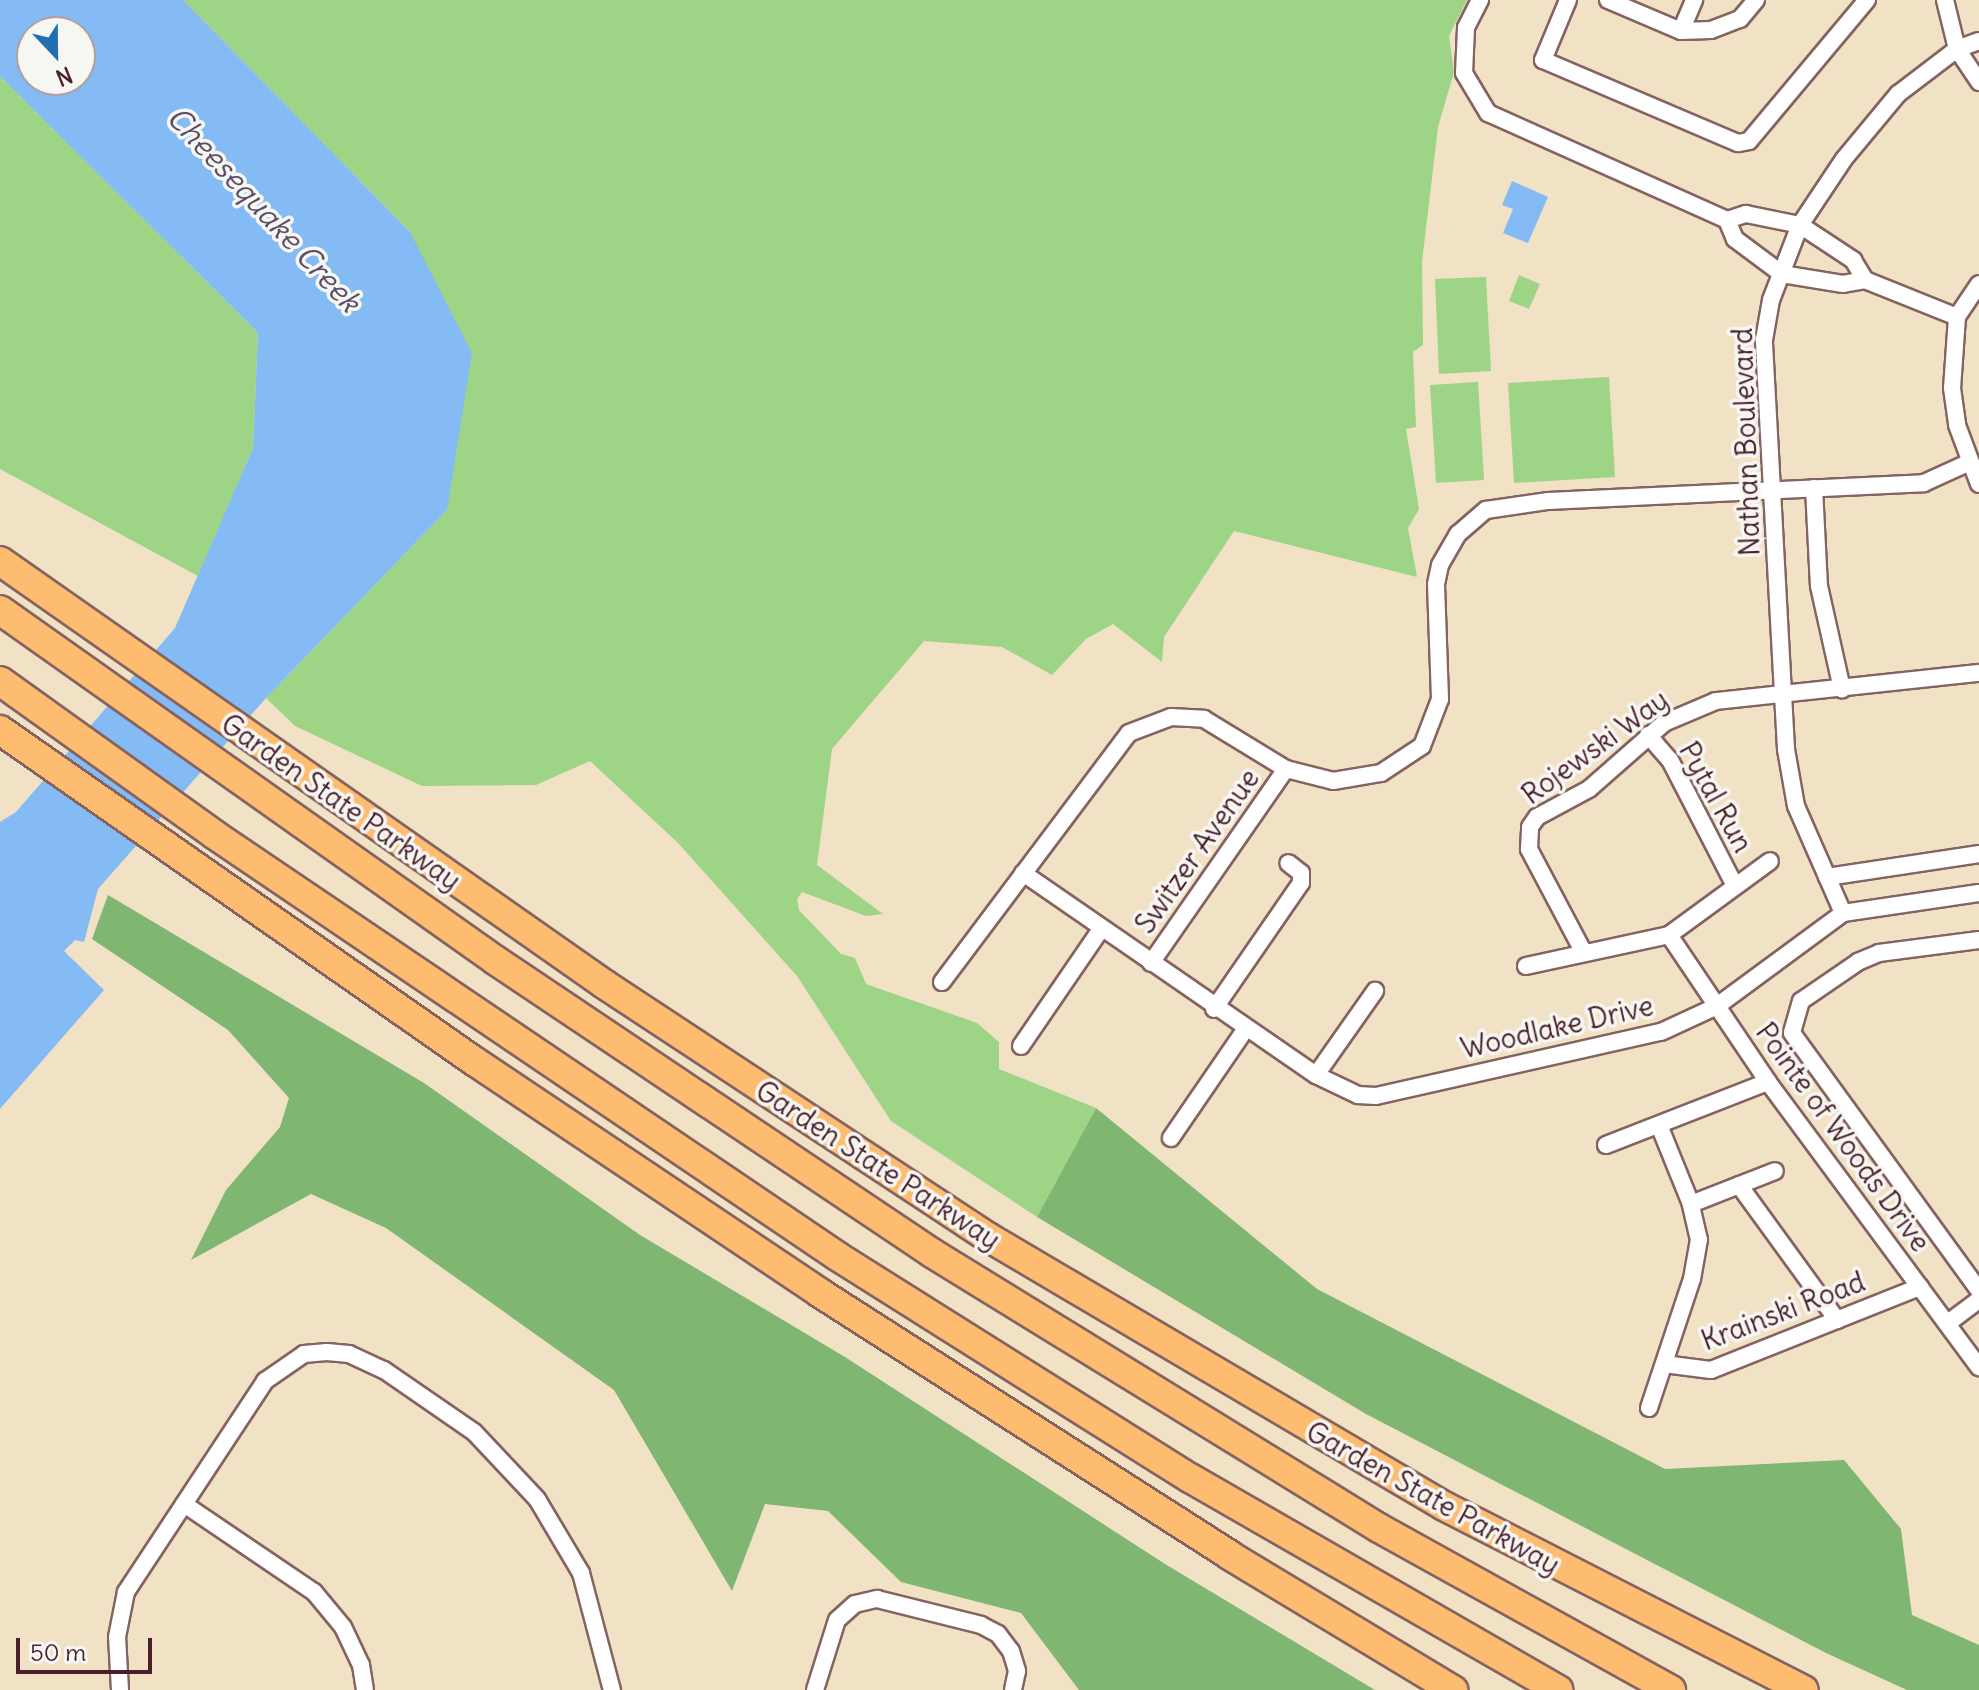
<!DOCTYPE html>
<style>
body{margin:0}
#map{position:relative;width:1979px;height:1690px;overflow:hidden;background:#f1e1c5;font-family:Delius,sans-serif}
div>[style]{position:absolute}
.green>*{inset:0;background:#9ed485}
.forest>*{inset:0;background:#7eb672}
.water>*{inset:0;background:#85bbf4}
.roads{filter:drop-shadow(2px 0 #846361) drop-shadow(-2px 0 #846361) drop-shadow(0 2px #846361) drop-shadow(0 -2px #846361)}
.street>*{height:16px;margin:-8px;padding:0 8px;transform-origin:8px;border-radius:8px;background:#fff}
.highway>*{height:28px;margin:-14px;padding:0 14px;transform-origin:14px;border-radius:14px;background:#febc70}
span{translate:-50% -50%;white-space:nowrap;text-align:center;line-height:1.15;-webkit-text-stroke:7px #f6f6f2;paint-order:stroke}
.street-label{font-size:28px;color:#4a1f2b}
.water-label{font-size:30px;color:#5c4e67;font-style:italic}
.north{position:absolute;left:16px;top:16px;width:80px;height:80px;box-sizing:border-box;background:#f6f6f2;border:2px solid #b1a0a2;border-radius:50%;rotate:158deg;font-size:22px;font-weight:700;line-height:32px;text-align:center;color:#4a1f2b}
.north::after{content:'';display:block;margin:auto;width:28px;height:36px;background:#1f6fb2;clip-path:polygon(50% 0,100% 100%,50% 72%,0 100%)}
.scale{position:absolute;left:16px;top:1638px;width:136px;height:36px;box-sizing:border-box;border:4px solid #4a1f2b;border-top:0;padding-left:10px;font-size:24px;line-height:28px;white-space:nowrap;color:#4a1f2b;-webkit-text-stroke:6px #f6f6f2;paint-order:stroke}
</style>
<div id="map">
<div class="green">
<i style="clip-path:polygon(183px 0,1467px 0,1449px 36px,1454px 72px,1438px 127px,1422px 262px,1423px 345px,1413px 352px,1416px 427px,1406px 429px,1419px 509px,1408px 528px,1417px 577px,1234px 531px,1164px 637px,1162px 662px,1113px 624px,1086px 639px,1052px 675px,1002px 647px,924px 641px,832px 749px,817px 865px,883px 914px,866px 916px,802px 892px,797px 899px,799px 910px,841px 954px,855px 958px,866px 984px,977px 1023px,999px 1042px,999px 1069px,1096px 1108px,1037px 1217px,891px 1121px,797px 976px,678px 843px,590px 761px,536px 785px,422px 786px,295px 726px,266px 698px,447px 510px,410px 232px)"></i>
<i style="clip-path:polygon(0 76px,258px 333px,253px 448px,198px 576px,0 469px)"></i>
<i style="clip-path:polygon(1519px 275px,1540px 284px,1529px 309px,1509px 301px)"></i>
<i style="clip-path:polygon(1486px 277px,1491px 371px,1439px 374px,1435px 279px)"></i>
<i style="clip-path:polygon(1609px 377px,1615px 477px,1514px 483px,1508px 383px)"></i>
<i style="clip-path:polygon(1478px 382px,1484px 480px,1436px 483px,1430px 385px)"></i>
</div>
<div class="forest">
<i style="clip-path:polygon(108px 895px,424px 1083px,640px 1235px,845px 1357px,1165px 1564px,1375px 1690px,1079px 1690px,1021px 1613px,901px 1582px,828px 1511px,765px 1504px,732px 1591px,614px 1390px,386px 1228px,311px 1194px,191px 1260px,226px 1190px,280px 1127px,289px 1098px,228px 1030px,92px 939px)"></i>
<i style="clip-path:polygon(1096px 1108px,1317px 1289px,1665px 1469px,1844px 1460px,1901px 1529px,1912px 1615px,1979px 1645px,1979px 1690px,1907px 1690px,1826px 1653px,1366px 1414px,1037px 1217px)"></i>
</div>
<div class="water">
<i style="clip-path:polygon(evenodd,0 0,183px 0,410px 232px,472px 353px,447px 510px,266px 698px,98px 889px,84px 942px,75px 940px,64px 951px,104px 990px,0 1109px,0 822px,16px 812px,175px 628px,253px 448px,258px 333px,0 76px,0 0,32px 32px,80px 32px,80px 80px,32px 80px,32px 32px)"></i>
<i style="clip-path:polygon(1512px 181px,1548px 197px,1528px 243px,1503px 233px,1513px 209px,1502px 205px)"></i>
</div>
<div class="roads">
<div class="street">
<i style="left:1480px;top:0;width:31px;rotate:117deg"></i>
<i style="left:1466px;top:28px;width:45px;rotate:92.5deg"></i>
<i style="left:1464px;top:73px;width:47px;rotate:59deg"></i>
<i style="left:1488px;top:113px;width:262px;rotate:24.1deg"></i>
<i style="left:1568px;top:0;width:65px;rotate:112.6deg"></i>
<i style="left:1543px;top:60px;width:212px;rotate:23.1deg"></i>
<i style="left:1738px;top:143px;width:11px;rotate:-10deg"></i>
<i style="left:1749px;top:141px;width:184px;rotate:-50.1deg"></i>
<i style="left:1608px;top:0;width:79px;rotate:23deg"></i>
<i style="left:1681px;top:31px;width:30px;rotate:-2deg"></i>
<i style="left:1711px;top:30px;width:31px;rotate:-21deg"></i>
<i style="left:1740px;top:19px;width:25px;rotate:-50deg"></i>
<i style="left:1945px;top:0;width:50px;rotate:76.2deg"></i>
<i style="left:1957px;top:49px;width:40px;rotate:56deg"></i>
<i style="left:1681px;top:31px;width:34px;rotate:-67deg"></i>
<i style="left:1746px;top:214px;width:55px;rotate:11.5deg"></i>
<i style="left:1800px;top:225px;width:64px;rotate:33.4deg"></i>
<i style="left:1853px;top:260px;width:23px;rotate:59deg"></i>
<i style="left:1865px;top:280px;width:22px;rotate:170deg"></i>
<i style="left:1843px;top:284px;width:62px;rotate:-170.7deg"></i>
<i style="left:1782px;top:274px;width:59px;rotate:-143.3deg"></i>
<i style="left:1735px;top:239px;width:21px;rotate:-113deg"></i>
<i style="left:1727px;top:220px;width:20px;rotate:-18deg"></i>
<i style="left:1865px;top:280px;width:99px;rotate:21.9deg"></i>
<i style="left:1979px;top:284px;width:40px;rotate:124deg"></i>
<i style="left:1957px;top:317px;width:71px;rotate:94deg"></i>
<i style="left:1952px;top:388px;width:37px;rotate:82deg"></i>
<i style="left:1957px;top:425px;width:63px;rotate:69.6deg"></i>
<i style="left:1814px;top:488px;width:98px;rotate:87.1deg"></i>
<i style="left:1819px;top:586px;width:106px;rotate:77.4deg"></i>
<i style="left:1648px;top:735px;width:33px;rotate:49deg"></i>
<i style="left:1670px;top:760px;width:142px;rotate:62.7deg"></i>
<i style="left:1023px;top:873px;width:356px;rotate:34.6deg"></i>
<i style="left:1316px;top:1075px;width:47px;rotate:25.5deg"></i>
<i style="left:1358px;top:1095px;width:18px;rotate:3deg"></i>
<i style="left:1376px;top:1096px;width:292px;rotate:-12.7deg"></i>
<i style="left:1661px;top:1032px;width:62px;rotate:-24.9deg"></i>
<i style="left:1717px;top:1006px;width:157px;rotate:-36.4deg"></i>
<i style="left:1843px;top:913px;width:137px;rotate:-8.4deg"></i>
<i style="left:1827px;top:877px;width:154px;rotate:-8.6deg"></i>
<i style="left:1843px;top:913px;width:117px;rotate:-113.7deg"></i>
<i style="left:1796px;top:806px;width:58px;rotate:-100deg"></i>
<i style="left:1786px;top:749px;width:410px;rotate:-93.1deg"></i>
<i style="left:1764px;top:340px;width:41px;rotate:-80.1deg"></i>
<i style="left:1771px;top:300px;width:80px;rotate:-68.9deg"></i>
<i style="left:1800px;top:225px;width:79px;rotate:-56.3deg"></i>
<i style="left:1844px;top:159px;width:85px;rotate:-50.3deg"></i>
<i style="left:1898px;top:94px;width:74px;rotate:-37.3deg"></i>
<i style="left:1957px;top:49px;width:23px;rotate:-20deg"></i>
<i style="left:1669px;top:935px;width:177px;rotate:56deg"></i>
<i style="left:1768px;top:1082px;width:355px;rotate:53.5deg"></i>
<i style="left:1979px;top:940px;width:101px;rotate:172.6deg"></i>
<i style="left:1879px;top:953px;width:23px;rotate:157deg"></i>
<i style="left:1858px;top:962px;width:69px;rotate:145.6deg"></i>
<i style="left:1801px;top:1001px;width:33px;rotate:106deg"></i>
<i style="left:1792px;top:1033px;width:318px;rotate:54deg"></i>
<i style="left:1584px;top:953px;width:118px;rotate:-117.9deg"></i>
<i style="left:1529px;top:849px;width:22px;rotate:-87deg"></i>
<i style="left:1530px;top:827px;width:12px;rotate:-55deg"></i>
<i style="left:1537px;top:817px;width:59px;rotate:-28.3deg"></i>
<i style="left:1589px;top:789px;width:100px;rotate:-41.3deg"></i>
<i style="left:1664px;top:723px;width:56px;rotate:-22.9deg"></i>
<i style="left:1716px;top:701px;width:264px;rotate:-6.1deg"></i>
<i style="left:1151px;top:963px;width:236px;rotate:-55.2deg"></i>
<i style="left:1526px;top:966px;width:146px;rotate:-12.2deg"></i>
<i style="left:1669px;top:935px;width:125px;rotate:-36.2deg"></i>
<i style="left:942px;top:982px;width:311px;rotate:-53.1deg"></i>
<i style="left:1129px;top:733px;width:45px;rotate:-20.9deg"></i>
<i style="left:1171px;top:717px;width:33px;rotate:3deg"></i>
<i style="left:1204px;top:719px;width:96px;rotate:31.4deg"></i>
<i style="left:1286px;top:769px;width:49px;rotate:14.3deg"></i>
<i style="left:1333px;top:781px;width:49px;rotate:-9.5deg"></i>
<i style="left:1381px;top:773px;width:49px;rotate:-33.4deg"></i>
<i style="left:1422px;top:746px;width:50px;rotate:-69deg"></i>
<i style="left:1440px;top:699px;width:115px;rotate:-92deg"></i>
<i style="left:1436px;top:584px;width:19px;rotate:-78deg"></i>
<i style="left:1440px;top:565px;width:36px;rotate:-60deg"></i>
<i style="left:1458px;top:534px;width:37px;rotate:-41deg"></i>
<i style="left:1486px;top:510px;width:63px;rotate:-8.3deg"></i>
<i style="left:1548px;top:501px;width:376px;rotate:-2.7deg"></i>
<i style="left:1924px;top:483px;width:51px;rotate:-24.5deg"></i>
<i style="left:1214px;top:1009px;width:153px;rotate:-55.4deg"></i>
<i style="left:1301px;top:883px;width:10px;rotate:-90deg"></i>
<i style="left:1301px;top:873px;width:16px;rotate:-142deg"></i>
<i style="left:1021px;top:1046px;width:142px;rotate:-55.6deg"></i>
<i style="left:1316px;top:1075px;width:103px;rotate:-54.9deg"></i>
<i style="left:1171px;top:1138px;width:131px;rotate:-55.6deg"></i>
<i style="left:1606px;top:1145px;width:174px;rotate:-21.3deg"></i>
<i style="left:1739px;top:1185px;width:167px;rotate:54deg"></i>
<i style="left:1691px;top:1204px;width:90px;rotate:-21.4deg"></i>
<i style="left:1948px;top:1323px;width:39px;rotate:-37deg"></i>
<i style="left:1664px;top:1364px;width:47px;rotate:7.3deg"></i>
<i style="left:1711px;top:1370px;width:225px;rotate:-21.7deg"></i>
<i style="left:1649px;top:1408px;width:136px;rotate:-71.6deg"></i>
<i style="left:1692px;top:1279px;width:40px;rotate:-80deg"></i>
<i style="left:1699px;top:1240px;width:37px;rotate:-103deg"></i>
<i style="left:1691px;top:1204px;width:85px;rotate:-112.1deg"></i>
<i style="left:184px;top:1504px;width:157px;rotate:34.1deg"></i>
<i style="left:314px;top:1592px;width:45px;rotate:50.4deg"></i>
<i style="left:343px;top:1627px;width:42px;rotate:64.7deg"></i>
<i style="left:361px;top:1665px;width:25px;rotate:81deg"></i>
<i style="left:120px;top:1690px;width:53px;rotate:-93.2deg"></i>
<i style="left:117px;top:1637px;width:46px;rotate:-78.7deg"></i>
<i style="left:126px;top:1592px;width:253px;rotate:-56.6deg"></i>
<i style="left:265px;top:1381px;width:47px;rotate:-34.7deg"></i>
<i style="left:304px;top:1354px;width:23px;rotate:-5deg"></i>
<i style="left:327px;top:1352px;width:22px;rotate:5deg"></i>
<i style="left:349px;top:1354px;width:38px;rotate:25deg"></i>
<i style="left:384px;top:1370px;width:109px;rotate:34.6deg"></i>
<i style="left:474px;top:1432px;width:92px;rotate:46.8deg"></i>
<i style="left:537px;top:1499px;width:86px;rotate:59.3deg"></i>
<i style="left:581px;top:1573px;width:121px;rotate:75.2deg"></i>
<i style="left:815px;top:1690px;width:73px;rotate:-72.6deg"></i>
<i style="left:837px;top:1620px;width:24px;rotate:-42deg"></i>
<i style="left:855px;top:1604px;width:23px;rotate:-13deg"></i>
<i style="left:877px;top:1599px;width:107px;rotate:14deg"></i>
<i style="left:981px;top:1625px;width:19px;rotate:28deg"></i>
<i style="left:998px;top:1634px;width:21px;rotate:53deg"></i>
<i style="left:1011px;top:1651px;width:21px;rotate:73deg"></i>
<i style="left:1017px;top:1671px;width:19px;rotate:102deg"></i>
</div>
<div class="highway">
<i style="left:0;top:561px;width:737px;rotate:35deg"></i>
<i style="left:604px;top:984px;width:460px;rotate:33.4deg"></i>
<i style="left:988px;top:1237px;width:529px;rotate:30.54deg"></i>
<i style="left:1444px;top:1506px;width:404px;rotate:27.1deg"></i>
<i style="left:0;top:610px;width:606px;rotate:35.26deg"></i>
<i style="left:495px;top:960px;width:526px;rotate:33.84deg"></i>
<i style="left:932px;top:1253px;width:525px;rotate:31.6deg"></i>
<i style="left:1379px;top:1528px;width:334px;rotate:29deg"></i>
<i style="left:0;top:681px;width:264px;rotate:35.6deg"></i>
<i style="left:215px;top:835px;width:751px;rotate:34.09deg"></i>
<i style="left:837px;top:1256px;width:417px;rotate:32.2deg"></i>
<i style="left:1190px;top:1478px;width:425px;rotate:29.9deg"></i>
<i style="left:0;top:730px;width:578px;rotate:34.93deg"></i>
<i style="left:474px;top:1061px;width:417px;rotate:33.8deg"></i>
<i style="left:820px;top:1293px;width:486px;rotate:32.6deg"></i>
<i style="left:1229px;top:1555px;width:262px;rotate:31.1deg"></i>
</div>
</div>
<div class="street-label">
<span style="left:1746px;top:442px;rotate:-92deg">Nathan Boulevard</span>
<span style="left:1595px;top:747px;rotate:-36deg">Rojewski Way</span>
<span style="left:1716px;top:797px;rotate:61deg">Pytal Run</span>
<span style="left:341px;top:802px;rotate:35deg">Garden State Parkway</span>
<span style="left:1197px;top:851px;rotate:-55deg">Switzer Avenue</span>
<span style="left:1557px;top:1027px;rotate:-13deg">Woodlake Drive</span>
<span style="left:1843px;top:1137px;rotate:54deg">Pointe of Woods Drive</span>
<span style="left:878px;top:1165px;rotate:33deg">Garden State Parkway</span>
<span style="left:1783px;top:1311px;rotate:-21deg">Krainski Road</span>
<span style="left:1433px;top:1498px;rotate:29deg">Garden State Parkway</span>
</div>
<div class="water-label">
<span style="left:264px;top:209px;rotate:47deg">Cheesequake Creek</span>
</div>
<div class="north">N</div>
<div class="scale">50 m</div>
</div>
